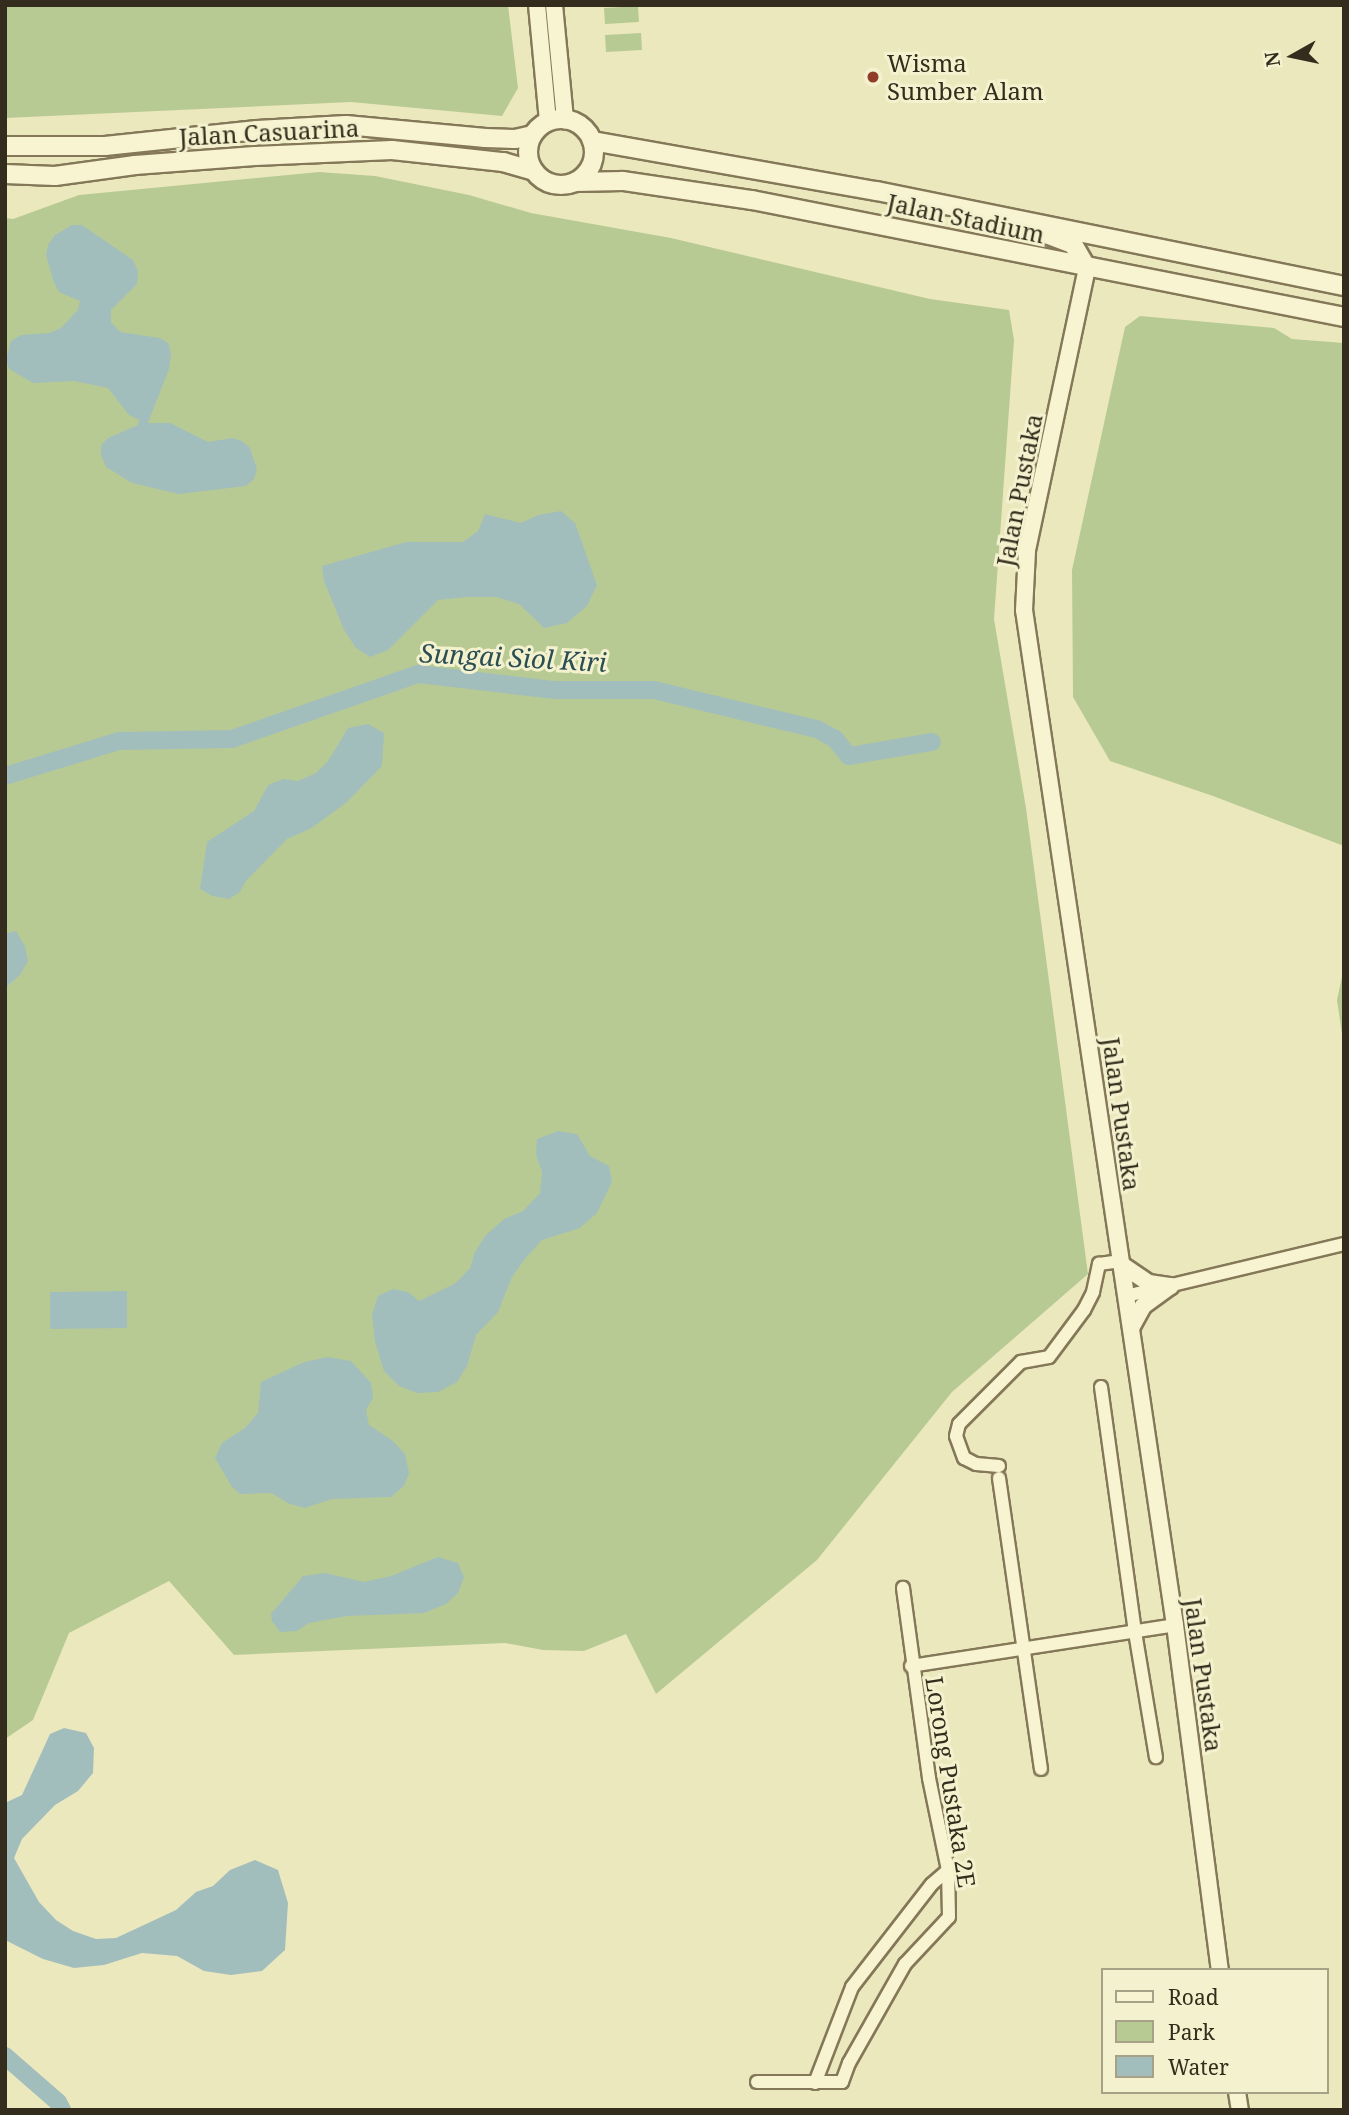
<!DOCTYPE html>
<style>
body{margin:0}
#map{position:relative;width:1349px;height:2115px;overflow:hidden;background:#ece8be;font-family:"Noto Serif",serif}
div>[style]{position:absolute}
.green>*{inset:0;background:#b8ca93}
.water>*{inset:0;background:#a2bebc}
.river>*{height:18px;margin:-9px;padding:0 9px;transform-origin:9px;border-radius:9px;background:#a2bebc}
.roads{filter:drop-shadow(2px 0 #847858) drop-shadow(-2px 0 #847858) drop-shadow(0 2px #847858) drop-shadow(0 -2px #847858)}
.minor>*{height:12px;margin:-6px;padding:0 6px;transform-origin:6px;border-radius:6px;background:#f8f4d1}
.tertiary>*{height:16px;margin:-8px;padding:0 8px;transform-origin:8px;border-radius:8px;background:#f8f4d1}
.secondary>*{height:18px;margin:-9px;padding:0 9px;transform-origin:9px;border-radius:9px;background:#f8f4d1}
.secondary>.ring{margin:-9px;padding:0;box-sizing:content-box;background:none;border:18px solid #f8f4d1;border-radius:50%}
.dots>*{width:19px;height:19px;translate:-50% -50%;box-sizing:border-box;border:4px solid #f4f1ce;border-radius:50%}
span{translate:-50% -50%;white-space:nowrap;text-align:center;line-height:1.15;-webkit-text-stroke:6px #f4f1ce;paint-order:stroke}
.poi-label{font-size:24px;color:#342c1c}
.left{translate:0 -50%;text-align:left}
.street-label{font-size:24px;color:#342c1c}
.water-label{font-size:26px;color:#2b4e53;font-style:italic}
.frame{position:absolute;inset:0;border:7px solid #342c1c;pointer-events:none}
.legend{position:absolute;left:1101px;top:1968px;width:228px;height:126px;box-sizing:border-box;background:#f4f1ce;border:2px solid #a7a287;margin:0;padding:9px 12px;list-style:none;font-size:21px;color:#342c1c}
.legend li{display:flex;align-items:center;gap:14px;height:35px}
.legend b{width:35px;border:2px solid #a7a287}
.north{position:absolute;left:1258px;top:21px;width:70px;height:70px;-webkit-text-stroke:5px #f4f1ce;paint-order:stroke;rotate:261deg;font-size:19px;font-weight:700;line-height:28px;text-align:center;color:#342c1c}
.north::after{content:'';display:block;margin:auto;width:24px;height:32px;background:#342c1c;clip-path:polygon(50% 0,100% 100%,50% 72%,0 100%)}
</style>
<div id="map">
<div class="green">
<i style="clip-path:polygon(5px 5px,508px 5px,518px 88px,502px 116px,351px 102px,5px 118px)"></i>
<i style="clip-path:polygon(638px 6px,639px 22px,605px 24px,604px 8px)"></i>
<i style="clip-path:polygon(641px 33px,642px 50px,606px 52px,605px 35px)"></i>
<i style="clip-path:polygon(319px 172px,375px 176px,469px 195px,531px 213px,671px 238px,930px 299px,1009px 310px,1014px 340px,994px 619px,1026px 808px,1088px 1274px,952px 1392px,817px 1560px,656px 1694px,626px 1634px,584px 1651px,543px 1650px,505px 1643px,234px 1655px,169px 1581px,69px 1633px,33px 1720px,5px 1739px,5px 218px,13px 219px,79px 195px)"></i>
<i style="clip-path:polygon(1140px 316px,1274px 328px,1292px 339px,1344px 343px,1344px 846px,1213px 796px,1110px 761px,1073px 697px,1072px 570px,1125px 327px)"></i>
<i style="clip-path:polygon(1344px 967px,1344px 1048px,1337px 1000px)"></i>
</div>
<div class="water">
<i style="clip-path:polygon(72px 225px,82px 225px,133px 260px,138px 271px,137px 284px,111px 310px,111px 322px,120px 332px,160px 338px,168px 343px,171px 353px,169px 369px,148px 423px,170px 423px,208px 442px,232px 438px,242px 441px,250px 448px,257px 469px,254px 479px,246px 486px,179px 494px,132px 483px,106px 467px,101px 455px,101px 445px,108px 438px,138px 425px,139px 420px,129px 415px,108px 388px,74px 381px,33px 383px,9px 369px,6px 359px,11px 341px,21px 335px,49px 333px,61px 328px,78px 310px,80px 301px,59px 292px,53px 280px,46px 255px,48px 245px,55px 235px)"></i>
<i style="clip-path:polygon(561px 511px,575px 523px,597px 585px,587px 606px,567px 623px,544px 628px,519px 604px,496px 597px,467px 597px,438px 600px,388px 650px,370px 657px,356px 648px,344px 630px,324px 581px,322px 566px,406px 542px,463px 542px,478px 531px,485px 514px,521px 523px,538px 515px)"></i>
<i style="clip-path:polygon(368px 724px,384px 733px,382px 766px,346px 803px,310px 829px,287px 839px,246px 881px,240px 892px,229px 899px,212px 896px,200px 889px,207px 842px,254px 811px,268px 785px,283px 779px,298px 781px,316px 773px,328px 761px,348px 728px)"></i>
<i style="clip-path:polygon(16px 931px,25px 946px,28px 961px,20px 975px,5px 988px,5px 934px)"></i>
<i style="clip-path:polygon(558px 1131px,577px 1134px,590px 1156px,609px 1166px,612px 1182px,597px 1213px,580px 1228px,542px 1240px,524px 1260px,512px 1277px,498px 1312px,476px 1335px,467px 1366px,457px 1382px,438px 1392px,417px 1393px,399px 1386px,384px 1371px,375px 1342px,372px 1314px,378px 1296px,393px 1289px,408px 1292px,419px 1301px,456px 1283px,470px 1268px,475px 1252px,485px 1236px,504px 1219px,523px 1211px,540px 1193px,542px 1172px,536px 1155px,537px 1139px)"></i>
<i style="clip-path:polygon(127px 1291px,127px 1328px,50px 1329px,50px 1292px)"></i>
<i style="clip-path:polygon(328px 1357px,351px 1361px,371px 1383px,373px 1398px,366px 1410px,369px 1425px,393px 1441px,405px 1454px,409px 1473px,404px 1486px,391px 1497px,332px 1499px,305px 1508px,290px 1504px,271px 1493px,240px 1494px,232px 1487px,215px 1458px,222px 1443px,245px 1428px,258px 1413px,261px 1382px,304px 1362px)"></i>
<i style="clip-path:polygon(438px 1557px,458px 1563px,464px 1577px,458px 1593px,446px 1604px,424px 1613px,347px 1616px,309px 1623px,297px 1631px,280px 1632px,272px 1621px,271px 1614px,303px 1576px,325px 1573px,364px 1582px,391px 1576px)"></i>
<i style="clip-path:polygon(64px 1728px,86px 1733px,94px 1748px,93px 1773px,78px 1791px,55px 1805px,22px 1839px,14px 1858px,39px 1902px,56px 1920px,73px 1931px,96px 1939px,116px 1938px,176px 1910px,196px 1892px,213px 1886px,230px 1870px,255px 1860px,278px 1870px,288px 1903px,285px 1950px,262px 1971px,231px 1975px,204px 1971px,177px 1956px,142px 1953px,104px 1965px,74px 1968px,43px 1959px,5px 1940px,5px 1803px,22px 1795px,50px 1734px)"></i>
</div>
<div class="river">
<i style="left:5px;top:776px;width:119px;rotate:-17.1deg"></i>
<i style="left:119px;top:741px;width:113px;rotate:-1deg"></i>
<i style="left:232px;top:739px;width:197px;rotate:-19.3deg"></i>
<i style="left:418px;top:674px;width:138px;rotate:6.7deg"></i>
<i style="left:555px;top:690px;width:99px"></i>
<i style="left:654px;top:690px;width:168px;rotate:13.5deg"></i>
<i style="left:817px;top:729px;width:21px;rotate:29deg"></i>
<i style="left:835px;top:739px;width:22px;rotate:51deg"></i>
<i style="left:849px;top:756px;width:84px;rotate:-9.6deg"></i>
<i style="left:5px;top:2056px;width:70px;rotate:41deg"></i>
<i style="left:58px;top:2102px;width:9px;rotate:63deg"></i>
</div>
<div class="roads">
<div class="minor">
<i style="left:1126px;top:1296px;width:224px;rotate:-13.4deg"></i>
<i style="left:1101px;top:1387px;width:247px;rotate:82.1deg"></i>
<i style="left:1135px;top:1632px;width:127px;rotate:80.5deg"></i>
<i style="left:999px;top:1466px;width:23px;rotate:-175deg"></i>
<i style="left:976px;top:1464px;width:13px;rotate:-153deg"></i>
<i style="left:964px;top:1458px;width:23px;rotate:-110deg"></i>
<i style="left:956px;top:1436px;width:12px;rotate:-76deg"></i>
<i style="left:959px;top:1424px;width:88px;rotate:-45deg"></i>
<i style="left:1021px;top:1362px;width:28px;rotate:-10deg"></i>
<i style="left:1049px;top:1357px;width:59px;rotate:-53.3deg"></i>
<i style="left:1084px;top:1310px;width:20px;rotate:-63deg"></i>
<i style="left:1093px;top:1292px;width:29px;rotate:-78deg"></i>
<i style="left:1099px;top:1264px;width:22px;rotate:-8deg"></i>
<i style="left:999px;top:1478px;width:294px;rotate:81.8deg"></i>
<i style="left:911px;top:1666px;width:267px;rotate:-8.8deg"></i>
<i style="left:757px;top:2082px;width:85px"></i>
<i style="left:842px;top:2082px;width:20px;rotate:-70deg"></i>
<i style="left:849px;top:2063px;width:114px;rotate:-60.5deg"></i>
<i style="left:905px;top:1964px;width:64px;rotate:-46.9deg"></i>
<i style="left:949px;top:1917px;width:47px;rotate:-91.2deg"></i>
<i style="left:948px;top:1870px;width:94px;rotate:-101.7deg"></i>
<i style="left:929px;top:1778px;width:192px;rotate:-97.8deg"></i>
<i style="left:815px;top:2083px;width:103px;rotate:-68.9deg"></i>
<i style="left:852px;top:1987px;width:130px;rotate:-52.2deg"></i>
<i style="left:932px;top:1884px;width:21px;rotate:-41deg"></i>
</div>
<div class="tertiary">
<i style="left:537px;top:5px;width:118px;rotate:84.6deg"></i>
<i style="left:554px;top:5px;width:116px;rotate:84.5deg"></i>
<i style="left:1087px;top:268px;width:289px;rotate:102deg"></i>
<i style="left:1027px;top:551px;width:59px;rotate:92.9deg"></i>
<i style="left:1024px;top:610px;width:1026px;rotate:81.54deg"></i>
<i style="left:1175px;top:1625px;width:348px;rotate:82.6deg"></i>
<i style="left:1122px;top:1265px;width:32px;rotate:34deg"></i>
<i style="left:1149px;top:1283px;width:22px;rotate:8deg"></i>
<i style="left:1131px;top:1328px;width:25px;rotate:-61deg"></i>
<i style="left:1143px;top:1306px;width:34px;rotate:-36deg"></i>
<i style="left:1237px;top:2092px;width:18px;rotate:81deg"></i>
</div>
<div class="secondary">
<i class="ring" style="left:528px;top:119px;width:48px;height:48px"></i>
<i style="left:592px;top:141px;width:289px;rotate:10deg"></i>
<i style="left:877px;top:191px;width:477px;rotate:11.5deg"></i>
<i style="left:5px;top:146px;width:100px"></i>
<i style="left:105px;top:146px;width:153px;rotate:-6deg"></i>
<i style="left:257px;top:130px;width:89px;rotate:-3.2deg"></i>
<i style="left:346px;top:125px;width:140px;rotate:5.3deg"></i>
<i style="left:485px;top:138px;width:30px;rotate:2deg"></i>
<i style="left:515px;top:139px;width:18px;rotate:-13deg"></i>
<i style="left:5px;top:174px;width:50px;rotate:2.3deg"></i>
<i style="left:55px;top:176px;width:81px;rotate:-7.8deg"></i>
<i style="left:135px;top:165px;width:120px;rotate:-4.3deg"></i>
<i style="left:255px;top:156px;width:137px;rotate:-2.5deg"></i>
<i style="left:392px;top:150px;width:112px;rotate:6.2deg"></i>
<i style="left:503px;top:162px;width:32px;rotate:16deg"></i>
<i style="left:575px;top:182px;width:48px;rotate:-1.2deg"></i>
<i style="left:623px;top:181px;width:130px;rotate:8.4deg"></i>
<i style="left:752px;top:200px;width:603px;rotate:11.18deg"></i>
<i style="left:1049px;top:235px;width:26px;rotate:21deg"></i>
<i style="left:1073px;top:244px;width:28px;rotate:60deg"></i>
</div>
</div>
<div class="dots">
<i style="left:873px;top:77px;background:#913e29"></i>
</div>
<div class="poi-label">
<span class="left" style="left:887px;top:77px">Wisma<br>Sumber Alam</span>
</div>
<div class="street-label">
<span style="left:269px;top:132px;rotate:-3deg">Jalan Casuarina</span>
<span style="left:966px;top:218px;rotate:12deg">Jalan Stadium</span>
<span style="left:1019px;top:490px;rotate:-79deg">Jalan Pustaka</span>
<span style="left:1122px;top:1114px;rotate:82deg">Jalan Pustaka</span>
<span style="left:1204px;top:1675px;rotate:82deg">Jalan Pustaka</span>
<span style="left:951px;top:1782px;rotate:81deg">Lorong Pustaka 2E</span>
</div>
<div class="water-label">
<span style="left:513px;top:658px;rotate:3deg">Sungai Siol Kiri</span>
</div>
<div class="frame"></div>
<ul class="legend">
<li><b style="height:9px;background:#f8f4d1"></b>Road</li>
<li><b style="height:19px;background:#b8ca93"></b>Park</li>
<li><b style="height:19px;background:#a2bebc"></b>Water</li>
</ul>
<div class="north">N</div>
</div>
